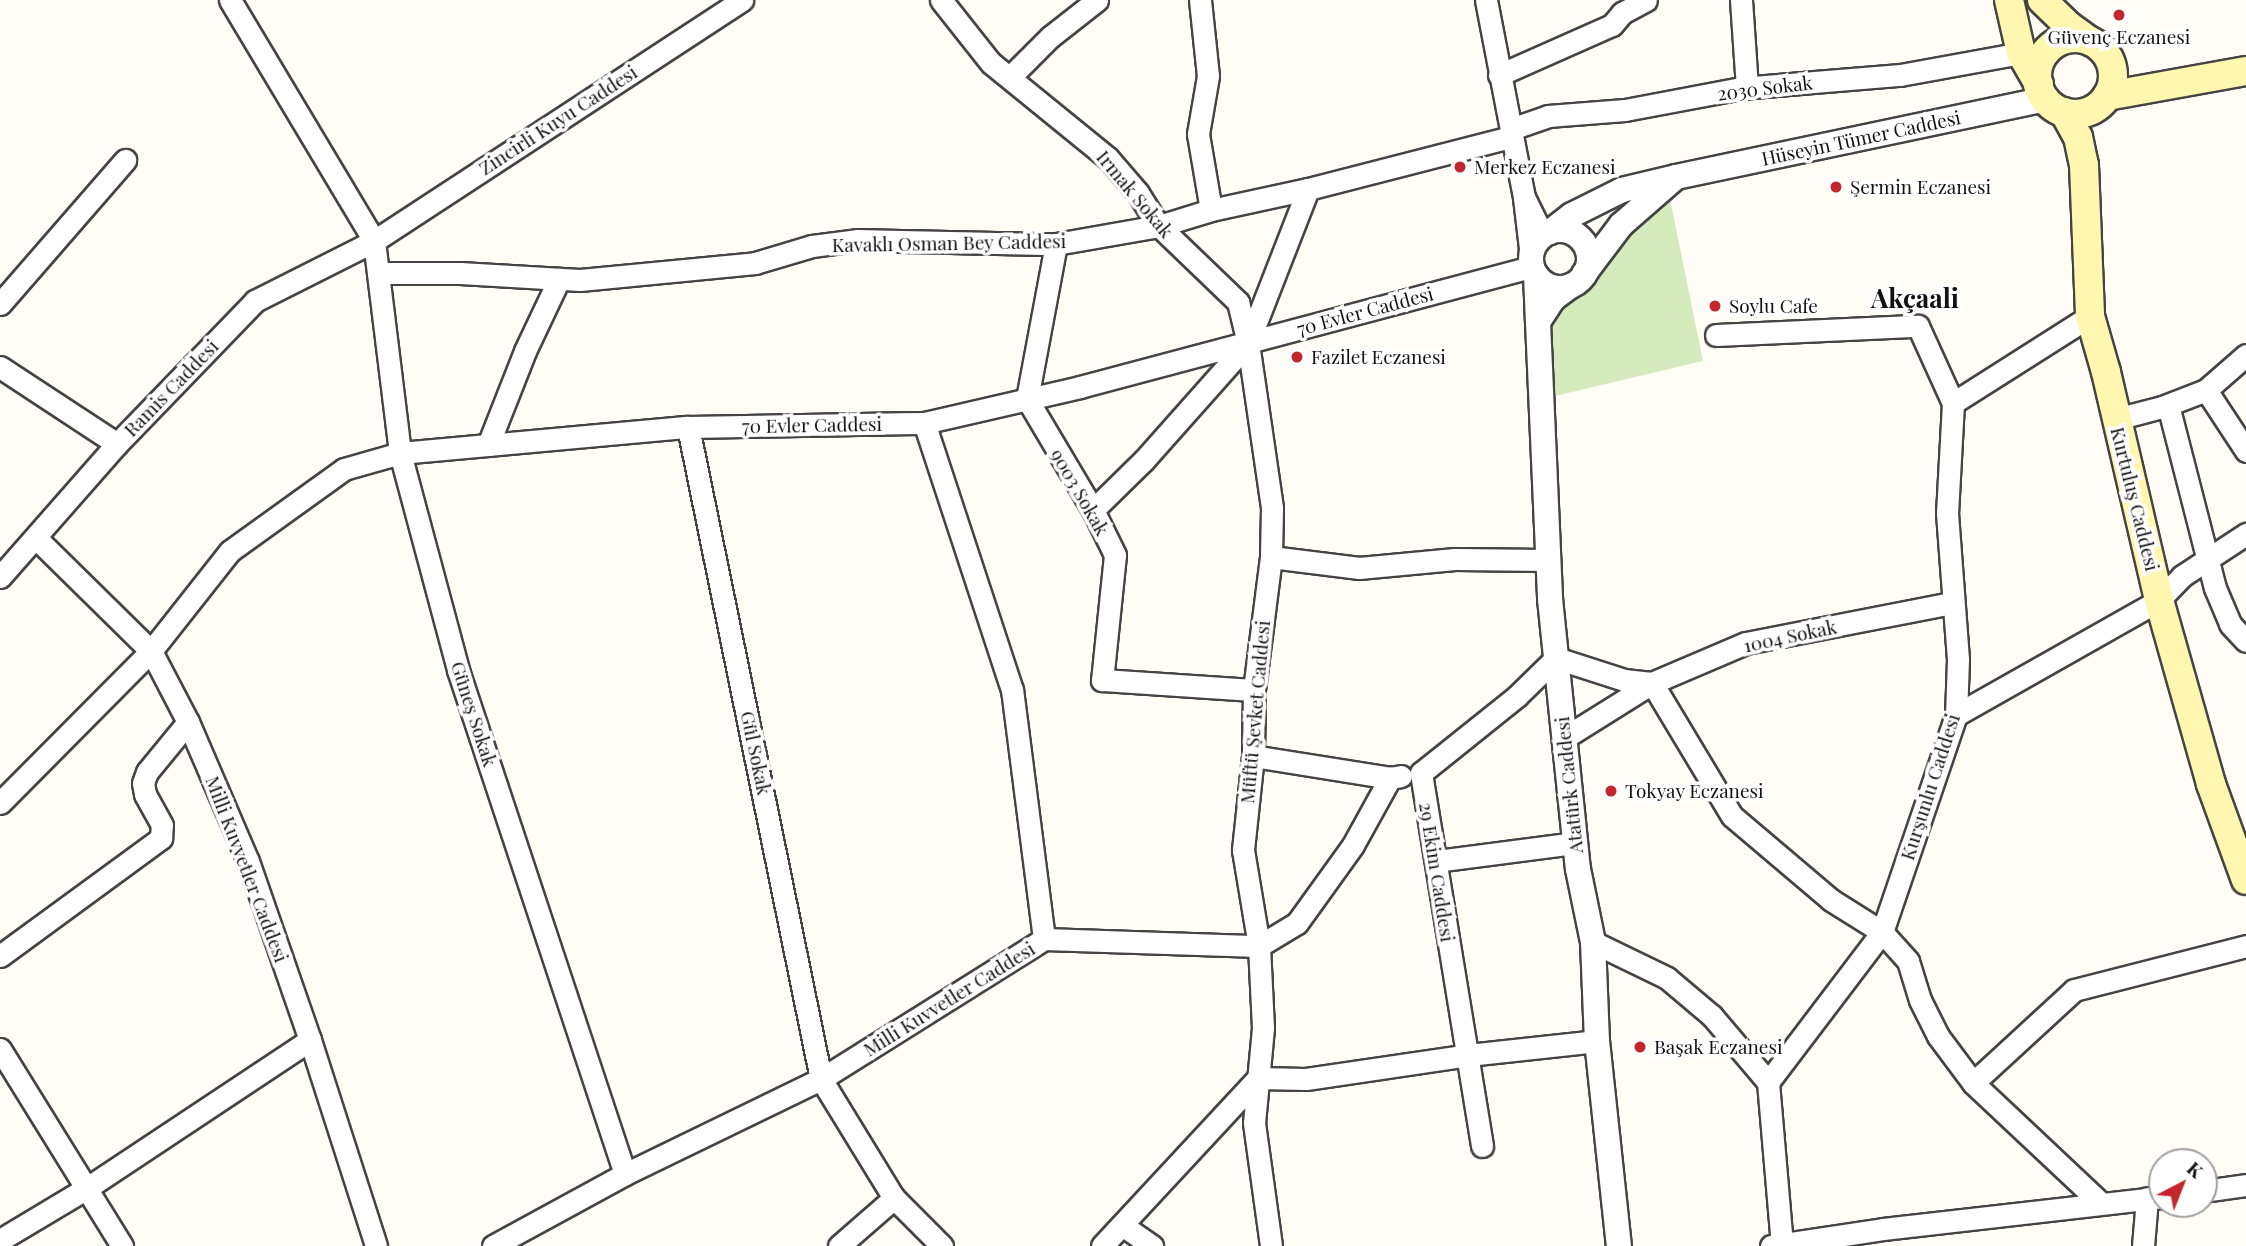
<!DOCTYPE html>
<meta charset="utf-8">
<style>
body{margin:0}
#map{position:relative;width:2246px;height:1246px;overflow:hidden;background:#fffdf5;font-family:"Playfair Display",serif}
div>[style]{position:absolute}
.green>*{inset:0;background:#d5ebbd}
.roads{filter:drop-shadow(2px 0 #444) drop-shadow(-2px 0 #444) drop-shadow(0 2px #444) drop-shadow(0 -2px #444)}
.minor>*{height:21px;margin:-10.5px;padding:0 10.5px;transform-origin:10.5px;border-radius:10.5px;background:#fff}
.tertiary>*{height:24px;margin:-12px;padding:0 12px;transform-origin:12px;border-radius:12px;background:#fff}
.tertiary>.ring{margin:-12px;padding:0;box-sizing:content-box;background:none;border:24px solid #fff;border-radius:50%}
.secondary>*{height:28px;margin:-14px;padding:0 14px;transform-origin:14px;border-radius:14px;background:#fff6b0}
.secondary>.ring{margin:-14px;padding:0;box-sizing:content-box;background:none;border:28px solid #fff6b0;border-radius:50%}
.dots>*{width:19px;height:19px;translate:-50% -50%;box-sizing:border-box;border:4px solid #fff;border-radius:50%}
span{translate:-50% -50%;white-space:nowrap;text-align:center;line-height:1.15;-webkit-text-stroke:7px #fff;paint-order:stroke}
.poi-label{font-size:19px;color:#111}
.left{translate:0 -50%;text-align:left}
.street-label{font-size:19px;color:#111}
.district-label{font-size:26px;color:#111;font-weight:700}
.north{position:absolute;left:2148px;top:1148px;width:70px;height:70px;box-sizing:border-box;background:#fff;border:2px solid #a0a0a0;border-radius:50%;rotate:42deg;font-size:19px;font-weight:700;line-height:28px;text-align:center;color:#111}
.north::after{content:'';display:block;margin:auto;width:24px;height:32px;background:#c4262e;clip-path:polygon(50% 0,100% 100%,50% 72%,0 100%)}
</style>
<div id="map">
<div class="green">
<i style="clip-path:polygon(1669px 194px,1703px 361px,1555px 396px,1549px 324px,1606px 253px)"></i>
</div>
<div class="roads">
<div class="minor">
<i style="left:230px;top:0;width:281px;rotate:59.1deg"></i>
<i style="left:374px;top:241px;width:214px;rotate:83deg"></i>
<i style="left:400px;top:453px;width:225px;rotate:75deg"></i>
<i style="left:458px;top:670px;width:531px;rotate:71.67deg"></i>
<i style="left:941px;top:0;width:80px;rotate:51.6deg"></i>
<i style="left:991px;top:63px;width:151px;rotate:39.1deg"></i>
<i style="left:1108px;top:158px;width:46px;rotate:49.4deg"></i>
<i style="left:1138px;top:193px;width:39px;rotate:58deg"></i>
<i style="left:1159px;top:226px;width:110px;rotate:43.9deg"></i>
<i style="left:1238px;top:302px;width:42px;rotate:76.3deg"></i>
<i style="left:1248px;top:343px;width:167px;rotate:81.7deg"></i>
<i style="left:1272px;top:508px;width:49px;rotate:91.2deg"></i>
<i style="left:1271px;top:557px;width:134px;rotate:97.3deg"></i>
<i style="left:1254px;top:690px;width:66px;rotate:90.9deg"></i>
<i style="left:1253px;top:756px;width:95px;rotate:96.1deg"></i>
<i style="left:1243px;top:850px;width:97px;rotate:80.5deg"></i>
<i style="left:1259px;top:946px;width:82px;rotate:87.2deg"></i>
<i style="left:1263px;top:1028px;width:95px;rotate:95.4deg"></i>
<i style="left:1254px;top:1123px;width:124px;rotate:82.1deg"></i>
<i style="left:1200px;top:0;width:76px;rotate:84deg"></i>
<i style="left:1208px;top:76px;width:59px;rotate:99.8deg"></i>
<i style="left:1198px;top:134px;width:77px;rotate:80.3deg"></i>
<i style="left:1486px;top:0;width:201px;rotate:79.1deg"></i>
<i style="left:1741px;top:0;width:88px;rotate:86.1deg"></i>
<i style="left:1499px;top:75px;width:124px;rotate:-23.9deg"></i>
<i style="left:1612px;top:25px;width:16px;rotate:-50deg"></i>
<i style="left:1622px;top:13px;width:27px;rotate:-28deg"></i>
<i style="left:1010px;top:77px;width:57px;rotate:-45deg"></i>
<i style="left:1050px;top:37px;width:60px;rotate:-38.2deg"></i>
<i style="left:1511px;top:129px;width:39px;rotate:-19deg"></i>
<i style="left:1548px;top:116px;width:77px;rotate:-4.5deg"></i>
<i style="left:1625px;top:110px;width:118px;rotate:-10.7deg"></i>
<i style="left:1741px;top:88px;width:160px;rotate:-4.7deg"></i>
<i style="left:1900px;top:75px;width:123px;rotate:-10.3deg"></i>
<i style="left:1056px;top:244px;width:158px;rotate:100.6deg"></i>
<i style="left:1027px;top:399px;width:129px;rotate:59.3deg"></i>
<i style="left:1093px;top:510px;width:50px;rotate:63.9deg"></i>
<i style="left:1115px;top:555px;width:126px;rotate:95.9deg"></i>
<i style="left:1102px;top:680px;width:152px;rotate:3.8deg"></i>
<i style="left:1531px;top:257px;width:60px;rotate:-96.7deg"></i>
<i style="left:1524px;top:197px;width:43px;rotate:64deg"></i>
<i style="left:378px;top:273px;width:82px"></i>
<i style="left:460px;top:273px;width:120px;rotate:3.3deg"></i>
<i style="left:580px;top:280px;width:176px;rotate:-5.5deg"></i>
<i style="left:755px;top:263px;width:59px;rotate:-16.6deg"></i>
<i style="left:812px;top:246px;width:45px;rotate:-7.6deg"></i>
<i style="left:857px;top:240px;width:199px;rotate:1.2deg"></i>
<i style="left:1056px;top:244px;width:105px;rotate:-9.9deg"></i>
<i style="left:1159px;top:226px;width:54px;rotate:-17.1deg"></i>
<i style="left:1211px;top:210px;width:99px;rotate:-12.2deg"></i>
<i style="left:1308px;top:189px;width:210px;rotate:-14.4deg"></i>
<i style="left:0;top:304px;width:191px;rotate:-49deg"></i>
<i style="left:1716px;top:335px;width:202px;rotate:-2.6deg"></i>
<i style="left:1918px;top:326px;width:85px;rotate:65.6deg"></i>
<i style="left:1953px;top:403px;width:110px;rotate:93.1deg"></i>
<i style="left:1947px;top:513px;width:146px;rotate:85.7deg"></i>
<i style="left:1958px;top:659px;width:56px;rotate:92deg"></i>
<i style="left:1956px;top:715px;width:229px;rotate:108.8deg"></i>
<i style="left:1882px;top:932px;width:188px;rotate:127.2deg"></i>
<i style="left:1768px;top:1082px;width:163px;rotate:85.1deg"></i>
<i style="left:0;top:367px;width:140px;rotate:33.3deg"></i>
<i style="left:2206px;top:390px;width:73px;rotate:56.7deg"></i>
<i style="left:1953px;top:403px;width:162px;rotate:-32.4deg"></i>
<i style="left:2168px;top:405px;width:189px;rotate:75.6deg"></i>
<i style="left:2215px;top:588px;width:39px;rotate:67deg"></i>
<i style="left:2230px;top:624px;width:23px;rotate:47deg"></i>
<i style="left:2116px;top:419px;width:48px;rotate:-14.6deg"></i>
<i style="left:2162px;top:407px;width:47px;rotate:-21.1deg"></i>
<i style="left:2206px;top:390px;width:53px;rotate:-41.2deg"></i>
<i style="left:688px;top:427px;width:665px;rotate:78.47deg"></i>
<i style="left:821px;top:1079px;width:140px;rotate:58.5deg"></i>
<i style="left:894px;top:1198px;width:68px;rotate:45deg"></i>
<i style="left:488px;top:445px;width:101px;rotate:-68.5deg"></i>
<i style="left:525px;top:351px;width:80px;rotate:-64.7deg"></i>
<i style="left:1093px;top:510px;width:71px;rotate:-44.4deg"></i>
<i style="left:1144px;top:460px;width:157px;rotate:-48.4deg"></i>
<i style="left:1248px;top:343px;width:165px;rotate:-68.7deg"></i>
<i style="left:37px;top:539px;width:160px;rotate:44.5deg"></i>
<i style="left:151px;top:651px;width:80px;rotate:62.5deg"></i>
<i style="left:188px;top:722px;width:151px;rotate:66.7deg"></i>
<i style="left:248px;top:861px;width:189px;rotate:70.9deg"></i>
<i style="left:310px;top:1040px;width:216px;rotate:72.2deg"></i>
<i style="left:1271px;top:557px;width:89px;rotate:7.1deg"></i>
<i style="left:1359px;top:568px;width:96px;rotate:-5.4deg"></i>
<i style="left:1455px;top:559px;width:93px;rotate:0.6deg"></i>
<i style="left:0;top:577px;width:177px;rotate:-48.7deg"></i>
<i style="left:117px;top:444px;width:199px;rotate:-46deg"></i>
<i style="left:255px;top:301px;width:133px;rotate:-26.8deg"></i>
<i style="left:374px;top:241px;width:440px;rotate:-33.2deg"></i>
<i style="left:1956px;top:715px;width:233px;rotate:-29.5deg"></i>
<i style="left:2159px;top:600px;width:33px;rotate:-46deg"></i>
<i style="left:2182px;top:576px;width:77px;rotate:-33.3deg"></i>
<i style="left:1564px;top:738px;width:104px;rotate:-32deg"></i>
<i style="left:1652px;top:683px;width:102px;rotate:-23.1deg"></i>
<i style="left:1746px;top:643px;width:210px;rotate:-11deg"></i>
<i style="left:1253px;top:756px;width:139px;rotate:9.1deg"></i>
<i style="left:1390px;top:778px;width:11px;rotate:-10deg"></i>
<i style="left:1421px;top:773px;width:123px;rotate:-38.7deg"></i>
<i style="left:1517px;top:696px;width:54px;rotate:-44.3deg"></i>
<i style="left:1556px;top:658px;width:71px;rotate:17.9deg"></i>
<i style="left:1624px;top:680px;width:28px;rotate:6deg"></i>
<i style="left:1652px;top:683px;width:155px;rotate:59deg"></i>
<i style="left:1732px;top:816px;width:130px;rotate:40.3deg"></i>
<i style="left:1831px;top:900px;width:60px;rotate:32.1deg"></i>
<i style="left:1882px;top:932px;width:39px;rotate:48deg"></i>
<i style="left:1908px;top:961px;width:41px;rotate:72.9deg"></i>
<i style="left:1920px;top:1000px;width:40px;rotate:63.4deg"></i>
<i style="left:1938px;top:1036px;width:59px;rotate:53.3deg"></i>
<i style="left:1973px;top:1083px;width:175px;rotate:43.2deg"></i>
<i style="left:1421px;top:773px;width:378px;rotate:80.7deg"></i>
<i style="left:0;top:803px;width:214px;rotate:-45.2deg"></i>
<i style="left:151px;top:651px;width:127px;rotate:-51.7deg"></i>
<i style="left:230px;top:551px;width:140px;rotate:-35.7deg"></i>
<i style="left:344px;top:469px;width:58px;rotate:-15.9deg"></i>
<i style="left:400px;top:453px;width:289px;rotate:-5.2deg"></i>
<i style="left:688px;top:427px;width:236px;rotate:-1deg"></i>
<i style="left:924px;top:423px;width:160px;rotate:-13deg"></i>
<i style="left:1080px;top:387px;width:468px;rotate:-14.9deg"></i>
<i style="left:1436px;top:861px;width:140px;rotate:-7.4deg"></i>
<i style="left:1044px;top:939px;width:215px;rotate:1.9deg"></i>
<i style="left:1259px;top:946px;width:44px;rotate:-31.2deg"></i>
<i style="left:1297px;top:923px;width:96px;rotate:-54.3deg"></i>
<i style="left:1353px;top:845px;width:77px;rotate:-61.1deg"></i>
<i style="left:1593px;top:942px;width:82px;rotate:25.9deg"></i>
<i style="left:1667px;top:978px;width:59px;rotate:40.2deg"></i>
<i style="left:1712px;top:1016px;width:87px;rotate:49.7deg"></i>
<i style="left:0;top:956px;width:200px;rotate:-36.2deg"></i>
<i style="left:161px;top:838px;width:13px;rotate:-86deg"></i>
<i style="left:162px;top:825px;width:35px;rotate:-119deg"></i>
<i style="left:145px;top:794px;width:11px;rotate:-100deg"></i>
<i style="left:143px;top:783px;width:12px;rotate:-70deg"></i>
<i style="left:147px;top:772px;width:65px;rotate:-50.6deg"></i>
<i style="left:0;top:1049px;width:232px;rotate:58.2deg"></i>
<i style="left:1258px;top:1078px;width:48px;rotate:1.2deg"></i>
<i style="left:1306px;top:1079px;width:164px;rotate:-8.4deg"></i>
<i style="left:1468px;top:1055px;width:130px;rotate:-6.2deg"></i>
<i style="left:1973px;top:1083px;width:137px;rotate:-42.6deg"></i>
<i style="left:2074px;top:990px;width:178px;rotate:-14.3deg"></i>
<i style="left:2204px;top:1191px;width:42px;rotate:-8.1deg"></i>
<i style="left:1122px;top:1225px;width:37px;rotate:35deg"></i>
<i style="left:0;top:1240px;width:101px;rotate:-30.9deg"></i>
<i style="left:87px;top:1188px;width:268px;rotate:-33.6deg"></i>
<i style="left:493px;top:1246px;width:150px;rotate:-28.6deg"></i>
<i style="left:625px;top:1174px;width:218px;rotate:-25.9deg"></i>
<i style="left:821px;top:1079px;width:263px;rotate:-32.1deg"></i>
<i style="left:1044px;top:939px;width:251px;rotate:-97.3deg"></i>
<i style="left:1012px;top:690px;width:281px;rotate:-108.2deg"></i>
<i style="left:839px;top:1246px;width:73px;rotate:-41.1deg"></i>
<i style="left:1102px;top:1246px;width:229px;rotate:-47.1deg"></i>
<i style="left:1771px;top:1246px;width:113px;rotate:-8.6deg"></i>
<i style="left:1883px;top:1229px;width:281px;rotate:-6.5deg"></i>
<i style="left:2143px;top:1246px;width:48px;rotate:-85.2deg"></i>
</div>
<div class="tertiary">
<i style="left:1676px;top:177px;width:377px;rotate:-11.9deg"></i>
<i class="ring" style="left:1531px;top:230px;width:34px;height:34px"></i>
<i style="left:1550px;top:232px;width:28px;rotate:-38deg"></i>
<i style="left:1572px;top:215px;width:56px;rotate:-26.6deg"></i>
<i style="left:1622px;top:190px;width:56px;rotate:-13.5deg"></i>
<i style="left:1676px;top:177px;width:73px;rotate:138.9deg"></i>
<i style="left:1621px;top:225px;width:61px;rotate:127.1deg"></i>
<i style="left:1536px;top:275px;width:47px;rotate:87.6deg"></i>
<i style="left:1538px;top:322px;width:27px;rotate:-57deg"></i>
<i style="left:1553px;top:299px;width:21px;rotate:-37deg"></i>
<i style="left:1538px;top:322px;width:277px;rotate:87.5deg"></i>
<i style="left:1550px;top:599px;width:271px;rotate:84.1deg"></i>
<i style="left:1578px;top:869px;width:75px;rotate:78.4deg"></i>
<i style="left:1593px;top:942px;width:99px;rotate:87.7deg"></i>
<i style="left:1597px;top:1041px;width:206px;rotate:83.9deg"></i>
</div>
<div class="secondary">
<i style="left:2009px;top:0;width:54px;rotate:77.2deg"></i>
<i style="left:2021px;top:53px;width:36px;rotate:60deg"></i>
<i style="left:2042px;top:0;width:37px;rotate:44deg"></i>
<i style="left:2069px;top:26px;width:26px;rotate:36deg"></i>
<i class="ring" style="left:2037px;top:38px;width:48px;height:48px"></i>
<i style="left:2107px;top:96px;width:141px;rotate:-10.2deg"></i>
<i style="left:2064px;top:112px;width:29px;rotate:61deg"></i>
<i style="left:2078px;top:137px;width:29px;rotate:78deg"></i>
<i style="left:2084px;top:165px;width:151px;rotate:87.7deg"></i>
<i style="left:2090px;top:316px;width:58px;rotate:74.1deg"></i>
<i style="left:2106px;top:372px;width:234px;rotate:76.9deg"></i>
<i style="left:2159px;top:600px;width:191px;rotate:74.2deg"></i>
<i style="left:2211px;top:784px;width:102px;rotate:70deg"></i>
</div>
</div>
<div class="dots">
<i style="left:2119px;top:15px;background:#c4262e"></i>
<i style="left:1460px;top:167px;background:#c4262e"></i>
<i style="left:1836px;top:187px;background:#c4262e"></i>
<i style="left:1715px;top:306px;background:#c4262e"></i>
<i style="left:1297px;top:357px;background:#c4262e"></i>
<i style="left:1611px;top:791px;background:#c4262e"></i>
<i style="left:1640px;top:1047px;background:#c4262e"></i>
</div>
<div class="poi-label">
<span style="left:2119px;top:37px">Güvenç Eczanesi</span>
<span class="left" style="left:1474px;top:167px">Merkez Eczanesi</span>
<span class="left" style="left:1850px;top:187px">Şermin Eczanesi</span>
<span class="left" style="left:1729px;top:306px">Soylu Cafe</span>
<span class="left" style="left:1311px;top:357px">Fazilet Eczanesi</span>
<span class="left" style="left:1625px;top:791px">Tokyay Eczanesi</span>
<span class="left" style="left:1654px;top:1047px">Başak Eczanesi</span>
</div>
<div class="street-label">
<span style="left:1765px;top:88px;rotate:-7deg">2030 Sokak</span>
<span style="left:558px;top:120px;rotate:-33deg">Zincirli Kuyu Caddesi</span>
<span style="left:1861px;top:138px;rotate:-12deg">Hüseyin Tümer Caddesi</span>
<span style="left:1135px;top:194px;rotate:50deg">Irmak Sokak</span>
<span style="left:949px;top:243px;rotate:-1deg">Kavaklı Osman Bey Caddesi</span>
<span style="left:1365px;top:311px;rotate:-15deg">70 Evler Caddesi</span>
<span style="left:171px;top:388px;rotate:-46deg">Ramis Caddesi</span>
<span style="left:812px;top:425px;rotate:-1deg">70 Evler Caddesi</span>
<span style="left:1080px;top:492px;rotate:60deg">9003 Sokak</span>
<span style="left:2135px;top:499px;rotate:76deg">Kurtuluş Caddesi</span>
<span style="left:1790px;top:636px;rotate:-12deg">1004 Sokak</span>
<span style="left:1255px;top:712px;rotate:-85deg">Müftü Şevket Caddesi</span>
<span style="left:474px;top:714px;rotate:72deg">Güneş Sokak</span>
<span style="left:756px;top:753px;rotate:78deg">Gül Sokak</span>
<span style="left:1569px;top:785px;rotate:-96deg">Atatürk Caddesi</span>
<span style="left:1930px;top:787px;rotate:-72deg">Kurşunlu Caddesi</span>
<span style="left:247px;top:869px;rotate:69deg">Milli Kuvvetler Caddesi</span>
<span style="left:1437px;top:872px;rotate:81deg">29 Ekim Caddesi</span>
<span style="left:949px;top:999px;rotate:-32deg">Milli Kuvvetler Caddesi</span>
</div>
<div class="district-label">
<span style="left:1915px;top:298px">Akçaali</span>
</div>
<div class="north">K</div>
</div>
